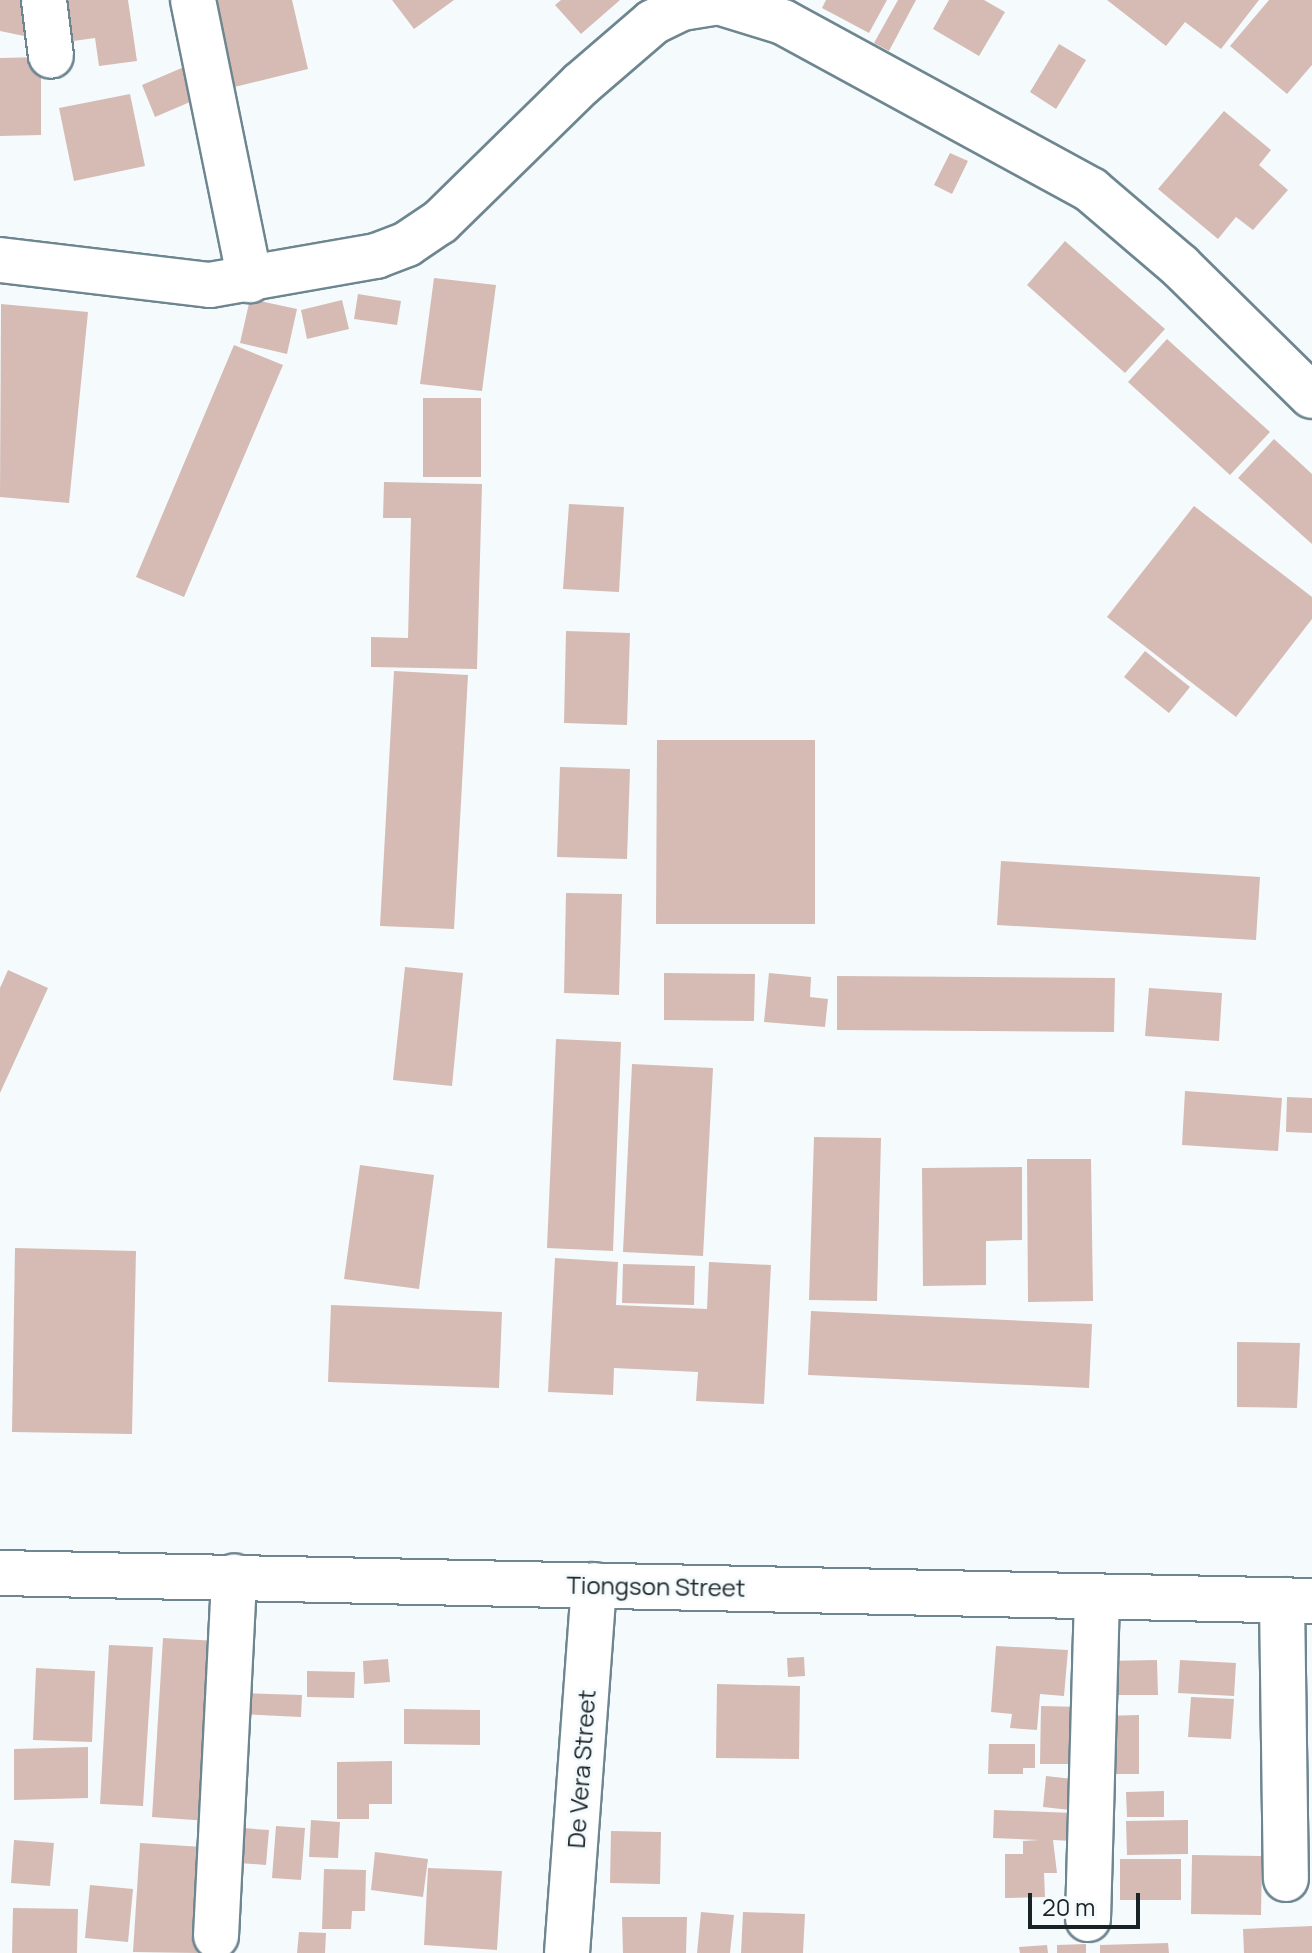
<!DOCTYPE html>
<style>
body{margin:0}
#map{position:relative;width:1312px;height:1953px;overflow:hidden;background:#f5fbfd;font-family:Manrope,sans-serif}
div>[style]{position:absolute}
.building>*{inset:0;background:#d5bbb4}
.roads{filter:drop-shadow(2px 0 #6e8690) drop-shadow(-2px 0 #6e8690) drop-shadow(0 2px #6e8690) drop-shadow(0 -2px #6e8690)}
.minor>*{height:44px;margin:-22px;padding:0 22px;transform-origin:22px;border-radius:22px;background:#fff}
.tertiary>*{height:44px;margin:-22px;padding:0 22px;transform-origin:22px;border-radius:22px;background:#fff}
span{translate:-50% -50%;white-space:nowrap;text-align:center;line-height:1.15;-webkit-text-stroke:6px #f5fbfd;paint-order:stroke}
.street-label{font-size:24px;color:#192227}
.scale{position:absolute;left:1028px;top:1893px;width:112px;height:36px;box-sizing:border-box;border:4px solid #192227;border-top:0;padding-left:10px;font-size:24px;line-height:28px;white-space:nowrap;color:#192227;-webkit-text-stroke:6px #f5fbfd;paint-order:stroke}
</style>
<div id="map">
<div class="building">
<i style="clip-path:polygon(0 0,37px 0,29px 37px,0 31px)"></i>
<i style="clip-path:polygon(60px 0,128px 0,137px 61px,99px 66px,95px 38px,66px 42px)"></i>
<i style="clip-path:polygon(205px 0,292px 0,308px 69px,226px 89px)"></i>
<i style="clip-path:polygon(392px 0,454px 0,414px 29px)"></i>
<i style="clip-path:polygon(561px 0,620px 0,581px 34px,555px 5px)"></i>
<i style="clip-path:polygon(826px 0,887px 0,869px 33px,822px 8px)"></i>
<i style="clip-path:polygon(898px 0,916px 0,889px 51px,874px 43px)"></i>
<i style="clip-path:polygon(949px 0,984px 0,1005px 12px,979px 56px,933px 29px)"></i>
<i style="clip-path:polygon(1107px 0,1259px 0,1221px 49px,1185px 22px,1166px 46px)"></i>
<i style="clip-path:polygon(1269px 0,1312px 0,1312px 65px,1287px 94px,1230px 46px)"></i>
<i style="clip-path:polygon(1059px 44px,1086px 60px,1056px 109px,1030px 92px)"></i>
<i style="clip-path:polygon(41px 57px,41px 135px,0 136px,0 58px)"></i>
<i style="clip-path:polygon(184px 67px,197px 99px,155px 117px,142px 85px)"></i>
<i style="clip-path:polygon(130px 94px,145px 166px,74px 181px,59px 108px)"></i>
<i style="clip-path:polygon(1224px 111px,1271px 150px,1259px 165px,1288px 190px,1253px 230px,1236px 217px,1218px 239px,1158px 189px)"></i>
<i style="clip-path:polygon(950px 153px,968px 161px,952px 194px,934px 185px)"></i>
<i style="clip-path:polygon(1065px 241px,1165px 329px,1125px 373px,1027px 285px)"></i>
<i style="clip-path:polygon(434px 278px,496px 285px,482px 391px,420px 384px)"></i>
<i style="clip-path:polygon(358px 294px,401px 301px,397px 325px,354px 319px)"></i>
<i style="clip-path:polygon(250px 299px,297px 309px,287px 354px,240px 343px)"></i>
<i style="clip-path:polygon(342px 300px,349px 329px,307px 339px,301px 310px)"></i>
<i style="clip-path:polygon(1px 304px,88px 312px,69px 503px,0 497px)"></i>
<i style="clip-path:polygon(1167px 339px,1270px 432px,1230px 475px,1128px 382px)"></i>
<i style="clip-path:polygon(234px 345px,283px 365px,184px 597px,136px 577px)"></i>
<i style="clip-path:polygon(423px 398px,481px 398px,481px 477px,423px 477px)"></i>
<i style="clip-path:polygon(1274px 439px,1312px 474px,1312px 544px,1238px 478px)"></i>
<i style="clip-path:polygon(384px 482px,482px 484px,477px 669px,371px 667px,371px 637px,408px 638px,411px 518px,383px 518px)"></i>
<i style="clip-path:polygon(569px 504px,624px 507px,619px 592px,563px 589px)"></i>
<i style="clip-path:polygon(1194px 506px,1312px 597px,1312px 619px,1236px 717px,1107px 617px)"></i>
<i style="clip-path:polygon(566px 631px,630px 633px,627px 725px,564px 723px)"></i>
<i style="clip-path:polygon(1145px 651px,1190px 687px,1169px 713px,1124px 677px)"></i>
<i style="clip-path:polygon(394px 671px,468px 675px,454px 929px,380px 926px)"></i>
<i style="clip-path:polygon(657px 740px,815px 740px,815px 924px,656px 924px)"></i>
<i style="clip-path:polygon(560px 767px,630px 769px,627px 859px,557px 857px)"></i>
<i style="clip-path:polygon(1001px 861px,1260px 877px,1256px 940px,997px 925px)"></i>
<i style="clip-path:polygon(566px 893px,622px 894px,619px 995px,564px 993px)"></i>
<i style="clip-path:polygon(405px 967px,463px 973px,452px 1086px,393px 1080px)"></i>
<i style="clip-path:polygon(8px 970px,48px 988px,0 1093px,0 988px)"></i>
<i style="clip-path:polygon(664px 973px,755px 974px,754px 1021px,664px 1020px)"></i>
<i style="clip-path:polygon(769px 973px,811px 977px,810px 997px,828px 999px,825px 1027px,764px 1022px)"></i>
<i style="clip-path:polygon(837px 976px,1115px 978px,1114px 1032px,837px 1030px)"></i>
<i style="clip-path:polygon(1149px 988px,1222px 993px,1219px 1041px,1145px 1036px)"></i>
<i style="clip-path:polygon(556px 1039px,621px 1042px,613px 1251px,547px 1248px)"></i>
<i style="clip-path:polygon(632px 1064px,713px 1068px,703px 1256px,623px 1252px)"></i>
<i style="clip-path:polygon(1185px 1091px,1282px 1098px,1278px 1151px,1182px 1145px)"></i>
<i style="clip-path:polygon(1287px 1097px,1312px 1098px,1312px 1133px,1286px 1132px)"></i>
<i style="clip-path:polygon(814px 1137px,881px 1138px,877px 1301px,809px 1300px)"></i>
<i style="clip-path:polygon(1027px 1159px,1091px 1159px,1093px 1301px,1028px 1302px)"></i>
<i style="clip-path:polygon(360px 1165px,434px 1175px,419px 1289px,344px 1279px)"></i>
<i style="clip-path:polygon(1022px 1167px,1022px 1240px,986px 1241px,986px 1285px,923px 1286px,922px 1168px)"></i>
<i style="clip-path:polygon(15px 1248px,136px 1251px,132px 1434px,12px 1432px)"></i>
<i style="clip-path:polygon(555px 1258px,618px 1262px,616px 1305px,707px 1309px,709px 1262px,771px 1265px,764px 1404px,696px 1401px,698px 1372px,614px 1368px,613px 1395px,548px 1392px)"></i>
<i style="clip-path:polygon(623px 1264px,695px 1266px,694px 1305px,622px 1303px)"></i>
<i style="clip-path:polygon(331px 1305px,502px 1312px,499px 1388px,328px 1382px)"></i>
<i style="clip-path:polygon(811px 1311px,1092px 1324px,1089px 1388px,808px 1375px)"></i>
<i style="clip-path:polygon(1237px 1342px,1300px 1343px,1297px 1408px,1237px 1407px)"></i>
<i style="clip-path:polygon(163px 1638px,218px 1641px,208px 1821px,152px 1817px)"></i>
<i style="clip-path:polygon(109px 1645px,153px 1647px,143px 1806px,100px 1804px)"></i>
<i style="clip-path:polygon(996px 1646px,1068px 1650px,1064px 1696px,1040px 1694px,1037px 1730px,1010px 1728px,1012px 1714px,991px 1712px)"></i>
<i style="clip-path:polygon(804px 1657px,805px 1676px,788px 1677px,787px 1658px)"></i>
<i style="clip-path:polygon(388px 1659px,390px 1682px,364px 1684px,363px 1661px)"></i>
<i style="clip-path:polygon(1157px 1660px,1158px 1695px,1105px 1695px,1104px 1661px)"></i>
<i style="clip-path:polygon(1180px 1660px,1236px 1663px,1234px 1696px,1178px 1693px)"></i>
<i style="clip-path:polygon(36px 1668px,95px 1671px,92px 1742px,33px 1740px)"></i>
<i style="clip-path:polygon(307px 1671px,355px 1672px,354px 1698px,307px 1697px)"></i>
<i style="clip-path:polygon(717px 1684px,800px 1686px,799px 1759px,716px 1758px)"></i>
<i style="clip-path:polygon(242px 1693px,302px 1695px,301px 1717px,240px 1714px)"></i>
<i style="clip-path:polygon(1191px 1697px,1234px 1699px,1231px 1739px,1188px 1737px)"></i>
<i style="clip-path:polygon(1041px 1706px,1082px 1707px,1080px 1764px,1040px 1764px)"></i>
<i style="clip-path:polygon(404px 1709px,480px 1710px,480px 1745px,404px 1744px)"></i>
<i style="clip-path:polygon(1139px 1715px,1139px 1774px,1102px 1774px,1102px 1716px)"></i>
<i style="clip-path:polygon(989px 1744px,1035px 1744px,1035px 1768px,1023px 1768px,1023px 1774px,988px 1774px)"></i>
<i style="clip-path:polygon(88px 1747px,88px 1798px,14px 1800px,14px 1749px)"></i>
<i style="clip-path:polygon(392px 1761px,392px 1804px,369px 1804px,369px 1819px,337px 1819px,337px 1762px)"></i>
<i style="clip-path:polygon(1046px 1776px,1082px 1780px,1079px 1811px,1043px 1807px)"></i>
<i style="clip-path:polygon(1164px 1791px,1164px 1817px,1127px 1817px,1126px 1792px)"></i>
<i style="clip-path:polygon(994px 1810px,1073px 1813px,1072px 1841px,1053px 1840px,1057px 1873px,1044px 1873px,1045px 1897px,1005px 1898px,1005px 1854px,1023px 1854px,1023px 1841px,1039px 1840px,993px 1838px)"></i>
<i style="clip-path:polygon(311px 1820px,340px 1822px,338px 1858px,309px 1857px)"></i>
<i style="clip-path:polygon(1188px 1820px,1188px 1854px,1127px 1855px,1126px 1821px)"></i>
<i style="clip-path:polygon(276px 1826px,305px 1828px,301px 1880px,272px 1878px)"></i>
<i style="clip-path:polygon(228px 1827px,269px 1830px,266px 1865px,226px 1862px)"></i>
<i style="clip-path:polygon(611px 1831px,661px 1832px,660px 1884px,610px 1883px)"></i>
<i style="clip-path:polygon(14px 1840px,54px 1843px,50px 1886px,11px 1883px)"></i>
<i style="clip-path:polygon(140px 1843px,203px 1847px,197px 1953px,133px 1952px)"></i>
<i style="clip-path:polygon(375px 1852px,428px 1859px,423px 1897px,371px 1890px)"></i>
<i style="clip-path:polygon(1192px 1855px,1262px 1856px,1261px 1915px,1191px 1914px)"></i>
<i style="clip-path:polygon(1120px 1859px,1181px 1859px,1181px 1900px,1120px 1900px)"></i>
<i style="clip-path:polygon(428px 1868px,502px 1871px,497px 1950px,424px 1945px)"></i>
<i style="clip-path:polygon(324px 1869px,366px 1870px,365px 1911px,352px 1911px,351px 1929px,322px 1929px)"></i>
<i style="clip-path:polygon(90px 1885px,133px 1889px,128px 1942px,85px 1938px)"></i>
<i style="clip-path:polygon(13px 1908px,78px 1909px,77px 1953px,12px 1953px)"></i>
<i style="clip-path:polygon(701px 1912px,734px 1915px,730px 1953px,697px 1953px)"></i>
<i style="clip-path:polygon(743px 1912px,805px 1914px,803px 1953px,741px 1953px)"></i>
<i style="clip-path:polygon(622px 1917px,687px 1917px,686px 1953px,623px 1953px)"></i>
<i style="clip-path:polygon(1312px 1926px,1312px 1953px,1244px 1953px,1243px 1929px)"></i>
<i style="clip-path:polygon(299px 1932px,326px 1933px,325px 1953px,297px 1953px)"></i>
<i style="clip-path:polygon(1168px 1943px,1169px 1953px,1100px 1953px,1100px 1945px)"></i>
<i style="clip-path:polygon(1086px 1944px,1086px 1953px,1057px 1953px,1057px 1945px)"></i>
<i style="clip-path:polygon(1047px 1945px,1048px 1953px,1020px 1953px,1019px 1947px)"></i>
</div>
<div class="roads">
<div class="minor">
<i style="left:44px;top:0;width:56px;rotate:82.9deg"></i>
<i style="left:193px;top:0;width:286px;rotate:78.5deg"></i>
<i style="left:0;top:260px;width:211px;rotate:6.8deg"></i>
<i style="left:210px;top:285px;width:169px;rotate:-9.9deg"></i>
<i style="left:376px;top:256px;width:33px;rotate:-21deg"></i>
<i style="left:407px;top:244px;width:40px;rotate:-34deg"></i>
<i style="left:440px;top:222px;width:197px;rotate:-44.4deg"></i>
<i style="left:581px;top:84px;width:95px;rotate:-40.7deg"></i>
<i style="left:653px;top:22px;width:32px;rotate:-26deg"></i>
<i style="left:682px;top:8px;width:36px;rotate:-9deg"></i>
<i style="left:718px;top:2px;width:68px;rotate:17.1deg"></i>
<i style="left:783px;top:22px;width:351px;rotate:28.6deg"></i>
<i style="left:1091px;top:190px;width:117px;rotate:40.5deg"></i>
<i style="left:1180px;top:266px;width:185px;rotate:44.6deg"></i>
<i style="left:1282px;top:1600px;width:279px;rotate:89.2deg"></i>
<i style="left:1088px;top:1919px;width:323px;rotate:-88.4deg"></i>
<i style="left:216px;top:1936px;width:360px;rotate:-87.1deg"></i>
<i style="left:567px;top:1953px;width:369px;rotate:-85.8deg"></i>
</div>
<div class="tertiary">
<i style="left:0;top:1573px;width:1312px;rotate:1.22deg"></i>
</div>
</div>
<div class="street-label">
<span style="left:656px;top:1586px;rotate:1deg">Tiongson Street</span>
<span style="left:581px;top:1769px;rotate:-86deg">De Vera Street</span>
</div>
<div class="scale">20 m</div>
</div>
